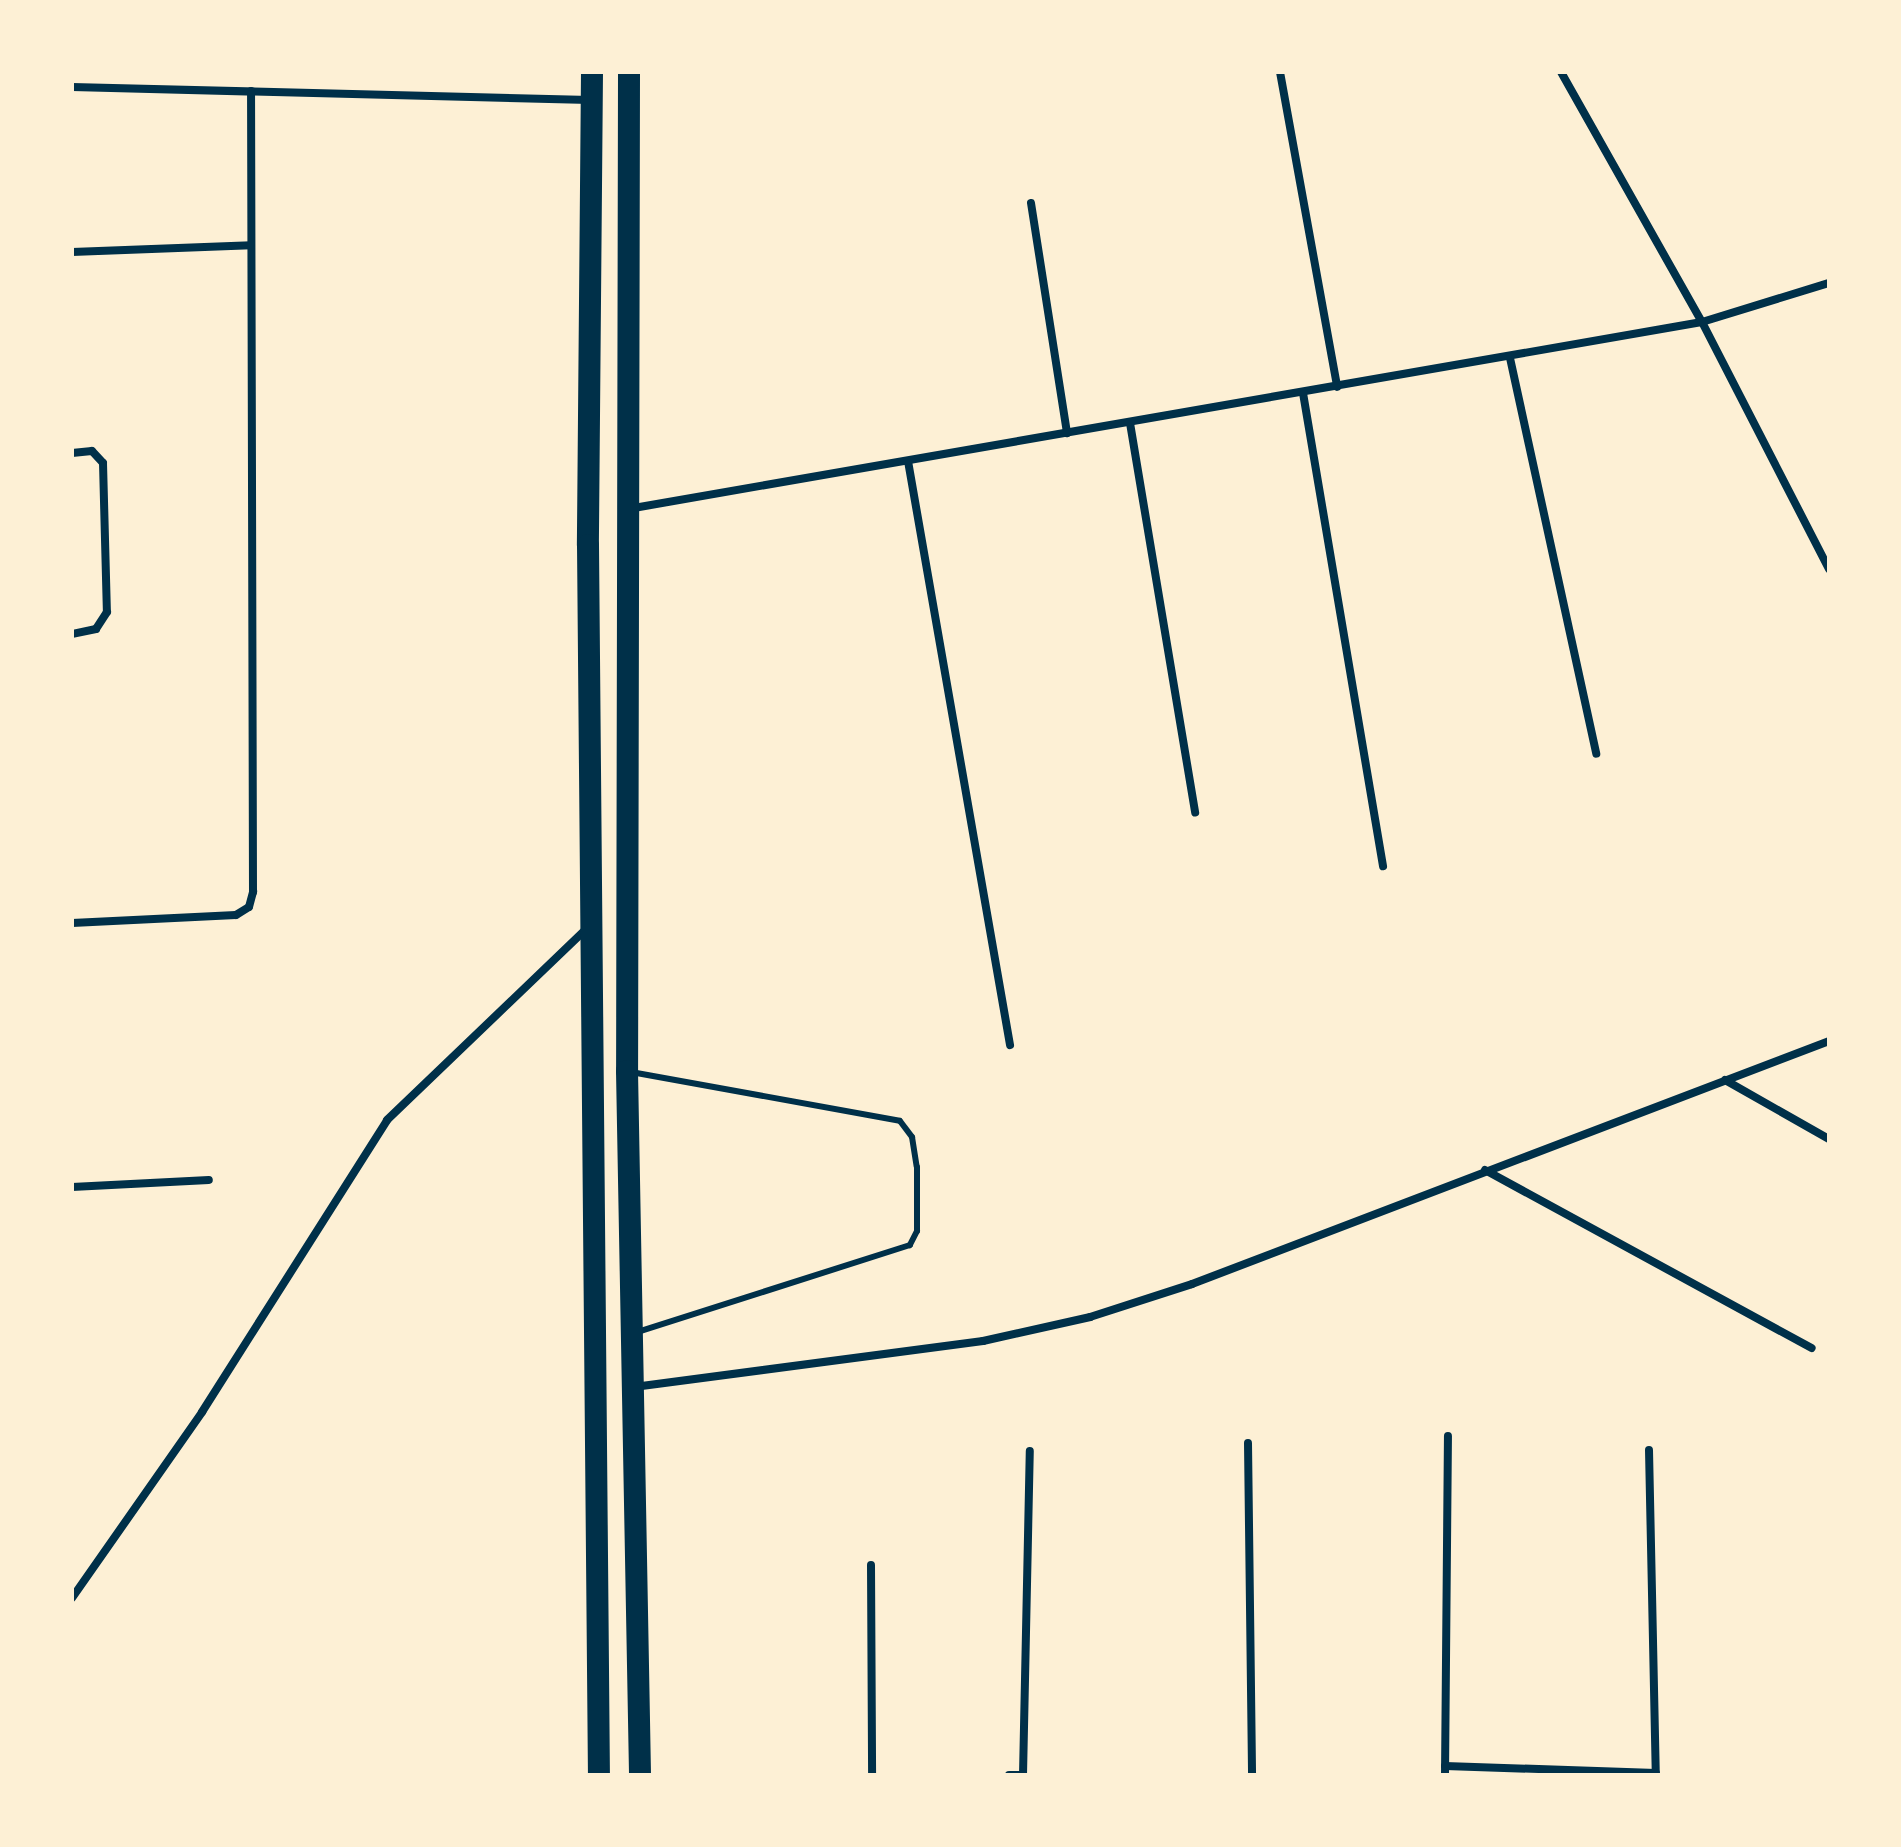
<!DOCTYPE html>
<style>
body{margin:0}
#map{position:relative;width:1901px;height:1847px;overflow:hidden;background:#fdf0d5;font-family:"Archivo Narrow",sans-serif}
div>[style]{position:absolute}
.service>*{height:6px;margin:-3px;padding:0 3px;transform-origin:3px;border-radius:3px;background:#003049}
.minor>*{height:8px;margin:-4px;padding:0 4px;transform-origin:4px;border-radius:4px;background:#003049}
.trunk>*{height:22px;margin:-11px;padding:0 11px;transform-origin:11px;border-radius:11px;background:#003049}
span{translate:-50% -50%;white-space:nowrap;text-align:center;line-height:1.15;-webkit-text-stroke:6px #fdf0d5;paint-order:stroke}
.frame{position:absolute;inset:0;border:74px solid #fdf0d5;pointer-events:none}
</style>
<div id="map">
<div class="service">
<i style="left:631px;top:1072px;width:273px;rotate:10.3deg"></i>
<i style="left:900px;top:1121px;width:20px;rotate:53deg"></i>
<i style="left:912px;top:1137px;width:30px;rotate:81deg"></i>
<i style="left:917px;top:1167px;width:64px;rotate:90deg"></i>
<i style="left:917px;top:1231px;width:16px;rotate:117deg"></i>
<i style="left:910px;top:1245px;width:289px;rotate:162.3deg"></i>
</div>
<div class="minor">
<i style="left:1280px;top:72px;width:320px;rotate:79.7deg"></i>
<i style="left:1561px;top:72px;width:287px;rotate:60.6deg"></i>
<i style="left:1702px;top:322px;width:278px;rotate:62.8deg"></i>
<i style="left:72px;top:87px;width:518px;rotate:1.44deg"></i>
<i style="left:1031px;top:203px;width:233px;rotate:81.1deg"></i>
<i style="left:72px;top:252px;width:179px;rotate:-2.2deg"></i>
<i style="left:1510px;top:358px;width:405px;rotate:77.7deg"></i>
<i style="left:1303px;top:393px;width:480px;rotate:80.4deg"></i>
<i style="left:1130px;top:423px;width:395px;rotate:80.5deg"></i>
<i style="left:72px;top:453px;width:20px;rotate:-6deg"></i>
<i style="left:92px;top:451px;width:16px;rotate:47deg"></i>
<i style="left:103px;top:463px;width:149px;rotate:88.5deg"></i>
<i style="left:107px;top:612px;width:20px;rotate:123deg"></i>
<i style="left:96px;top:629px;width:25px;rotate:168deg"></i>
<i style="left:908px;top:461px;width:593px;rotate:80.09deg"></i>
<i style="left:628px;top:509px;width:1090px;rotate:-9.88deg"></i>
<i style="left:1702px;top:322px;width:133px;rotate:-17.1deg"></i>
<i style="left:72px;top:923px;width:164px;rotate:-2.8deg"></i>
<i style="left:236px;top:915px;width:15px;rotate:-32deg"></i>
<i style="left:249px;top:907px;width:16px;rotate:-75deg"></i>
<i style="left:253px;top:892px;width:801px;rotate:-90.14deg"></i>
<i style="left:1725px;top:1080px;width:120px;rotate:29.6deg"></i>
<i style="left:1485px;top:1170px;width:372px;rotate:28.6deg"></i>
<i style="left:72px;top:1187px;width:137px;rotate:-2.9deg"></i>
<i style="left:634px;top:1387px;width:352px;rotate:-7.5deg"></i>
<i style="left:983px;top:1341px;width:110px;rotate:-12.6deg"></i>
<i style="left:1090px;top:1317px;width:107px;rotate:-17.9deg"></i>
<i style="left:1192px;top:1284px;width:682px;rotate:-20.88deg"></i>
<i style="left:1248px;top:1443px;width:332px;rotate:89.3deg"></i>
<i style="left:1649px;top:1450px;width:325px;rotate:88.8deg"></i>
<i style="left:871px;top:1565px;width:210px;rotate:89.7deg"></i>
<i style="left:72px;top:1598px;width:227px;rotate:-55deg"></i>
<i style="left:202px;top:1412px;width:346px;rotate:-57.6deg"></i>
<i style="left:387px;top:1120px;width:279px;rotate:-43.8deg"></i>
<i style="left:1445px;top:1766px;width:211px;rotate:1.9deg"></i>
<i style="left:1009px;top:1775px;width:14px"></i>
<i style="left:1023px;top:1775px;width:324px;rotate:-88.8deg"></i>
<i style="left:1445px;top:1775px;width:339px;rotate:-89.5deg"></i>
</div>
<div class="trunk">
<i style="left:592px;top:72px;width:473px;rotate:90.5deg"></i>
<i style="left:588px;top:545px;width:1230px;rotate:89.49deg"></i>
<i style="left:629px;top:72px;width:999px;rotate:90.11deg"></i>
<i style="left:627px;top:1071px;width:704px;rotate:88.94deg"></i>
</div>
<div class="frame"></div>
</div>
